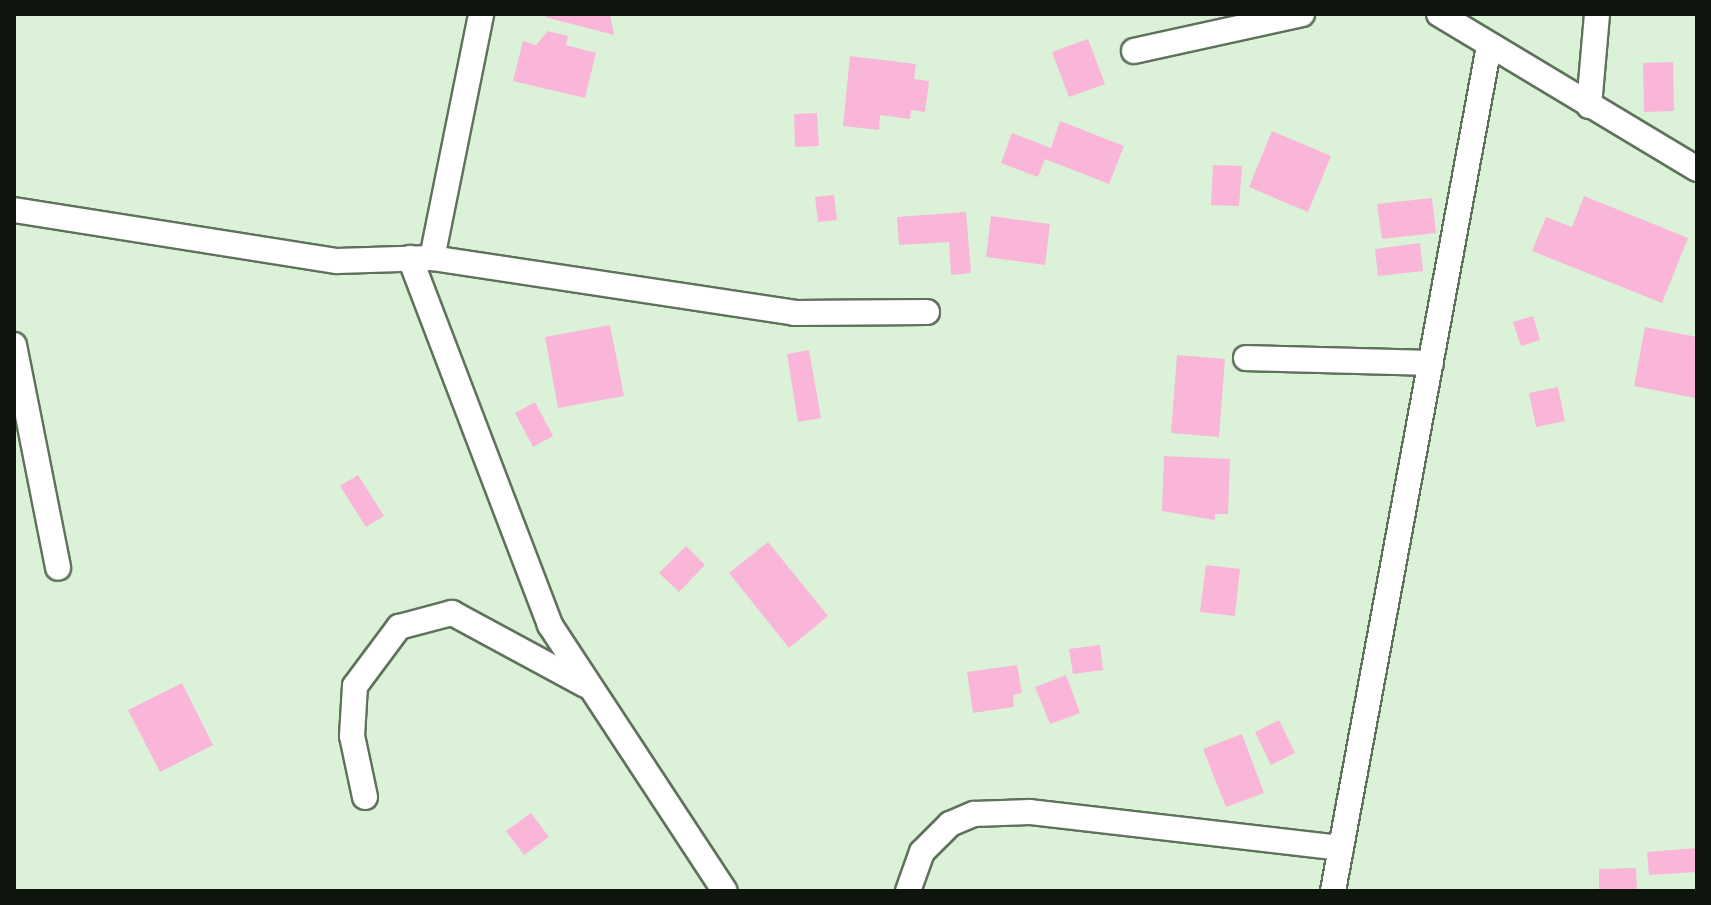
<!DOCTYPE html>
<style>
body{margin:0}
#map{position:relative;width:1711px;height:905px;overflow:hidden;background:#dcf2d8;font-family:Georgia,serif}
div>[style]{position:absolute}
.building>*{inset:0;background:#f9b6d8}
.roads{filter:drop-shadow(2px 0 #5f735c) drop-shadow(-2px 0 #5f735c) drop-shadow(0 2px #5f735c) drop-shadow(0 -2px #5f735c)}
.street>*{height:24px;margin:-12px;padding:0 12px;transform-origin:12px;border-radius:12px;background:#fff}
span{translate:-50% -50%;white-space:nowrap;text-align:center;line-height:1.15;-webkit-text-stroke:8px #fff;paint-order:stroke}
.frame{position:absolute;inset:0;border:16px solid #0e150c;pointer-events:none}
</style>
<div id="map">
<div class="building">
<i style="clip-path:polygon(546px 14px,610px 14px,614px 35px,545px 17px)"></i>
<i style="clip-path:polygon(548px 31px,568px 36px,566px 45px,596px 53px,585px 98px,513px 81px,523px 41px,536px 45px)"></i>
<i style="clip-path:polygon(1088px 39px,1105px 84px,1069px 97px,1052px 52px)"></i>
<i style="clip-path:polygon(850px 56px,916px 64px,914px 79px,929px 81px,925px 112px,911px 110px,910px 119px,880px 115px,879px 130px,843px 126px)"></i>
<i style="clip-path:polygon(1673px 62px,1674px 111px,1644px 112px,1643px 63px)"></i>
<i style="clip-path:polygon(817px 113px,819px 146px,795px 147px,794px 114px)"></i>
<i style="clip-path:polygon(1060px 121px,1124px 146px,1109px 184px,1045px 159px,1038px 177px,1001px 163px,1012px 133px,1051px 148px)"></i>
<i style="clip-path:polygon(1272px 131px,1331px 156px,1308px 212px,1249px 187px)"></i>
<i style="clip-path:polygon(1213px 165px,1242px 166px,1239px 206px,1211px 205px)"></i>
<i style="clip-path:polygon(834px 195px,837px 220px,818px 222px,815px 197px)"></i>
<i style="clip-path:polygon(1584px 196px,1688px 238px,1662px 303px,1532px 251px,1546px 217px,1572px 227px)"></i>
<i style="clip-path:polygon(1432px 198px,1436px 233px,1382px 239px,1377px 204px)"></i>
<i style="clip-path:polygon(966px 212px,971px 273px,951px 275px,949px 242px,899px 245px,897px 217px)"></i>
<i style="clip-path:polygon(991px 216px,1050px 224px,1045px 265px,986px 257px)"></i>
<i style="clip-path:polygon(1420px 243px,1423px 271px,1378px 276px,1375px 249px)"></i>
<i style="clip-path:polygon(1533px 316px,1540px 340px,1521px 346px,1513px 322px)"></i>
<i style="clip-path:polygon(610px 325px,624px 396px,558px 408px,545px 337px)"></i>
<i style="clip-path:polygon(1645px 327px,1697px 337px,1695px 398px,1634px 386px)"></i>
<i style="clip-path:polygon(809px 350px,821px 418px,798px 422px,787px 354px)"></i>
<i style="clip-path:polygon(1177px 355px,1225px 359px,1219px 437px,1171px 433px)"></i>
<i style="clip-path:polygon(1558px 387px,1565px 421px,1536px 427px,1529px 393px)"></i>
<i style="clip-path:polygon(535px 402px,553px 436px,533px 447px,515px 413px)"></i>
<i style="clip-path:polygon(1164px 456px,1230px 459px,1228px 514px,1215px 514px,1215px 520px,1162px 511px)"></i>
<i style="clip-path:polygon(358px 475px,384px 516px,366px 527px,340px 486px)"></i>
<i style="clip-path:polygon(768px 542px,828px 616px,789px 648px,729px 573px)"></i>
<i style="clip-path:polygon(686px 546px,705px 565px,679px 592px,659px 573px)"></i>
<i style="clip-path:polygon(1206px 565px,1240px 569px,1235px 616px,1200px 612px)"></i>
<i style="clip-path:polygon(1100px 645px,1103px 670px,1073px 674px,1069px 649px)"></i>
<i style="clip-path:polygon(1017px 665px,1022px 693px,1013px 695px,1014px 707px,973px 713px,967px 672px)"></i>
<i style="clip-path:polygon(1066px 675px,1080px 713px,1050px 724px,1035px 687px)"></i>
<i style="clip-path:polygon(182px 683px,213px 745px,160px 772px,128px 710px)"></i>
<i style="clip-path:polygon(1279px 720px,1295px 753px,1271px 765px,1255px 732px)"></i>
<i style="clip-path:polygon(1242px 734px,1264px 793px,1226px 807px,1203px 749px)"></i>
<i style="clip-path:polygon(531px 813px,549px 837px,524px 855px,506px 831px)"></i>
<i style="clip-path:polygon(1697px 848px,1697px 872px,1649px 875px,1647px 852px)"></i>
<i style="clip-path:polygon(1636px 868px,1637px 891px,1599px 891px,1599px 869px)"></i>
</div>
<div class="roads">
<div class="street">
<i style="left:1439px;top:14px;width:301px;rotate:31deg"></i>
<i style="left:1134px;top:51px;width:172px;rotate:-12.4deg"></i>
<i style="left:1589px;top:106px;width:92px;rotate:-85deg"></i>
<i style="left:14px;top:210px;width:327px;rotate:9deg"></i>
<i style="left:337px;top:261px;width:95px;rotate:-1.8deg"></i>
<i style="left:432px;top:258px;width:249px;rotate:-78.6deg"></i>
<i style="left:410px;top:258px;width:393px;rotate:69.1deg"></i>
<i style="left:550px;top:625px;width:318px;rotate:56.7deg"></i>
<i style="left:432px;top:258px;width:366px;rotate:8.6deg"></i>
<i style="left:794px;top:313px;width:133px;rotate:-0.4deg"></i>
<i style="left:14px;top:345px;width:227px;rotate:78.8deg"></i>
<i style="left:1246px;top:358px;width:185px;rotate:1.5deg"></i>
<i style="left:365px;top:797px;width:62px;rotate:-102deg"></i>
<i style="left:352px;top:736px;width:50px;rotate:-86.6deg"></i>
<i style="left:355px;top:686px;width:74px;rotate:-53.3deg"></i>
<i style="left:399px;top:627px;width:55px;rotate:-14.8deg"></i>
<i style="left:452px;top:613px;width:151px;rotate:28.4deg"></i>
<i style="left:908px;top:891px;width:41px;rotate:-70.3deg"></i>
<i style="left:922px;top:852px;width:40px;rotate:-45deg"></i>
<i style="left:950px;top:824px;width:26px;rotate:-23deg"></i>
<i style="left:974px;top:814px;width:56px;rotate:-2deg"></i>
<i style="left:1030px;top:812px;width:313px;rotate:6.6deg"></i>
<i style="left:1333px;top:891px;width:859px;rotate:-79.54deg"></i>
</div>
</div>
<div class="frame"></div>
</div>
